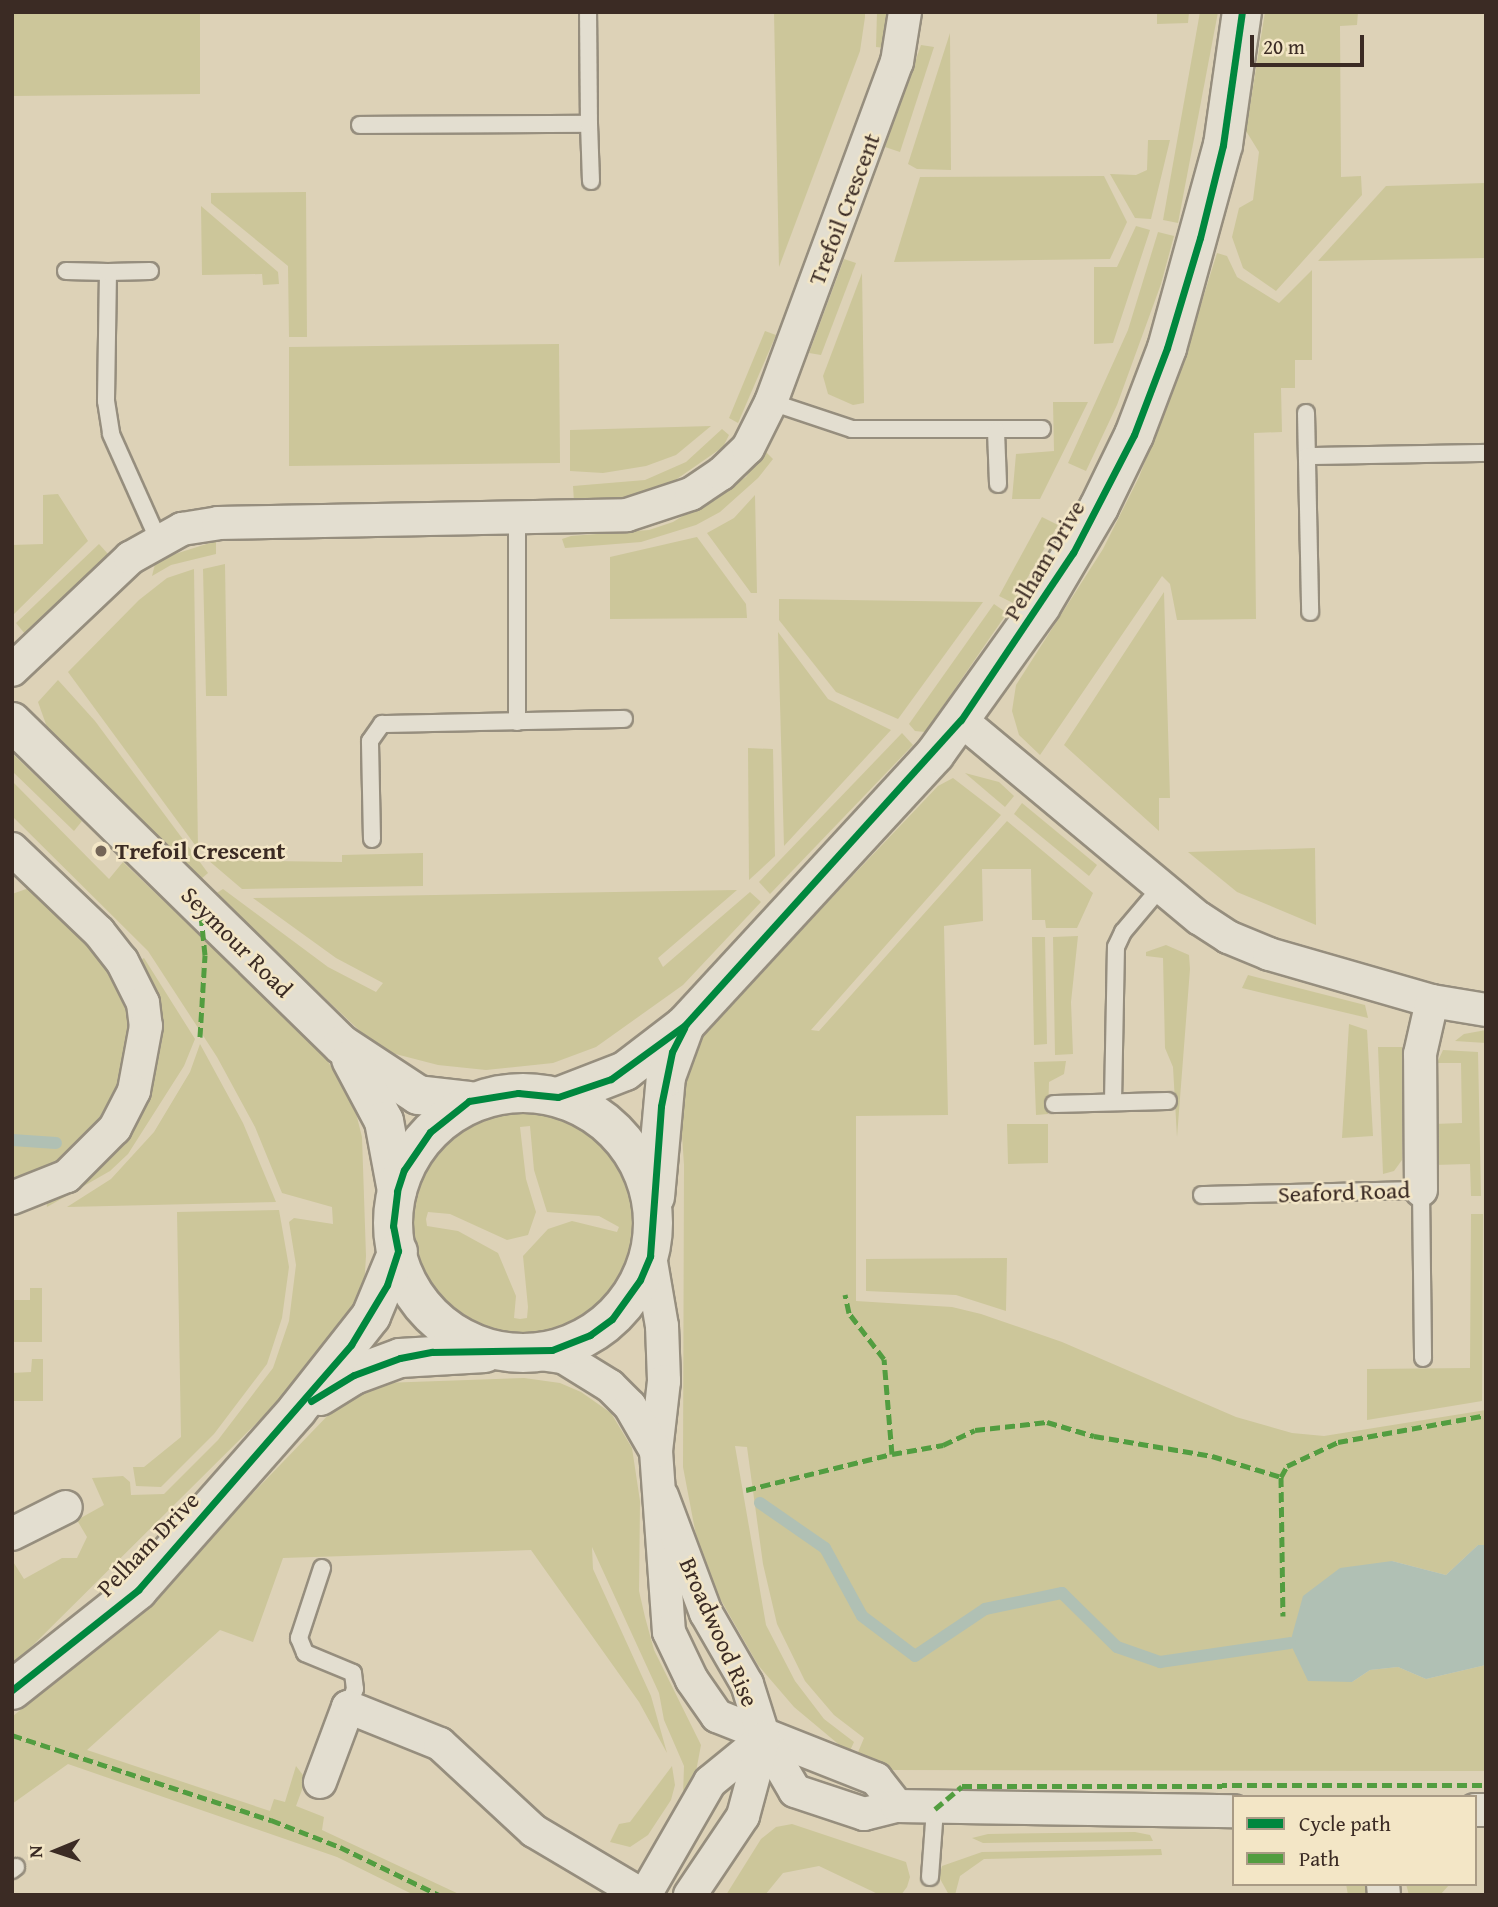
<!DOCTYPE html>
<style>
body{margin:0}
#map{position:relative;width:1498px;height:1907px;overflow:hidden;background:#ddd2b7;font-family:"Gentium Book Plus",serif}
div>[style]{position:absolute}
.green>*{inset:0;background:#ccc69a}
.water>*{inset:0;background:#b0c0b4}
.stream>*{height:12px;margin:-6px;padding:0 6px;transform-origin:6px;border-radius:6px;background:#b0c0b4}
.roads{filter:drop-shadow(2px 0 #968e7e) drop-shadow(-2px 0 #968e7e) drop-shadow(0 2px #968e7e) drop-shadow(0 -2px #968e7e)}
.lane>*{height:16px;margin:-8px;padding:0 8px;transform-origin:8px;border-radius:8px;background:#e3ded0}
.street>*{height:32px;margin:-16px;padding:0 16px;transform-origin:16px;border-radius:16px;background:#e3ded0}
.secondary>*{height:38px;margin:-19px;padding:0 19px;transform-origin:19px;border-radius:19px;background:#e3ded0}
.secondary>.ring{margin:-19px;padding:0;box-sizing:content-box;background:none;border:38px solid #e3ded0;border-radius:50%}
.quiet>*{height:5px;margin-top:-2.5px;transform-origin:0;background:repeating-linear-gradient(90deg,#529d40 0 10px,transparent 0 15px)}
.cycleway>*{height:7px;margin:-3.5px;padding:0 3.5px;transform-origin:3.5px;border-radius:3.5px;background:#00873e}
.dots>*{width:19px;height:19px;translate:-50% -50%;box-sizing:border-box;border:4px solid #f3e6c6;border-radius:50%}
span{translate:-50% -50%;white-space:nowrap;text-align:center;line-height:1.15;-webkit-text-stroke:5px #f3e6c6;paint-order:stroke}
.street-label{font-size:24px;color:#3b2b24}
.poi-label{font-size:24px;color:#3b2b24;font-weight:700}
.left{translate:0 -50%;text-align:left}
.frame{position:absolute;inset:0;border:14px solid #3b2b24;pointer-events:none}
.legend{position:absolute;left:1232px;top:1795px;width:245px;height:91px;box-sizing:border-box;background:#f3e6c6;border:2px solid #a99b85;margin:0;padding:9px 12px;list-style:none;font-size:21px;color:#3b2b24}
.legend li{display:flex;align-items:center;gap:14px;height:35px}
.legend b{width:35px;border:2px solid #a99b85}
.north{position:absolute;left:21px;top:1816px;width:70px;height:70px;-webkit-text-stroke:5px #f3e6c6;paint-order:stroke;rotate:268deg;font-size:19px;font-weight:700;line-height:28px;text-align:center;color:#3b2b24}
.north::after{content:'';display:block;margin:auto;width:24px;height:32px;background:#3b2b24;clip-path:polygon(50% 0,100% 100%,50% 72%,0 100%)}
.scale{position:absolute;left:1250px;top:35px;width:114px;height:32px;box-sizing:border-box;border:4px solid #3b2b24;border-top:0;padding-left:9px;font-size:21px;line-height:24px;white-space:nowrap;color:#3b2b24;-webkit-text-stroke:5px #f3e6c6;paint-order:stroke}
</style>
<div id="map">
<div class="green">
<i style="clip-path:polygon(12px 12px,200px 12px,200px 94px,12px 96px)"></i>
<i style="clip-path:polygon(774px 12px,865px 12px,865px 17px,860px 51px,779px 267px)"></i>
<i style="clip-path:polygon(877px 12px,887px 12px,886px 48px,876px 47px)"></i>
<i style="clip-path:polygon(1157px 12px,1189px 12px,1188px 23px,1157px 24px)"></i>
<i style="clip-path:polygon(1200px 12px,1218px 12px,1178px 223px,1163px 220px)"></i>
<i style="clip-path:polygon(1265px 12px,1358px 12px,1357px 25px,1340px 26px,1341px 177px,1361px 176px,1362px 195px,1276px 291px,1243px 268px,1232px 237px,1239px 208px,1253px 200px,1259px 152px,1246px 131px)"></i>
<i style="clip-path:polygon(950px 33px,951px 170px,917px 169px,908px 164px)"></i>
<i style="clip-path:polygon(921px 45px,934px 47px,900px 152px,885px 147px)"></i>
<i style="clip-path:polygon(1148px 140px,1170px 140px,1151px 219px,1135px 218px,1110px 174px,1136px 175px,1147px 170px)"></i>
<i style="clip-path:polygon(1104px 176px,1127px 222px,1110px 259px,894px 262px,920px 177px)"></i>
<i style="clip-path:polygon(1486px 183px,1486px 258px,1318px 261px,1386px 186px)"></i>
<i style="clip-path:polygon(306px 192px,307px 337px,289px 337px,288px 266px,211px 203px,211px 193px)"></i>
<i style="clip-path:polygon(201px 206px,278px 272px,279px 284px,263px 285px,262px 274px,202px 275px)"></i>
<i style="clip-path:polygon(1136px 226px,1150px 230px,1113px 343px,1094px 344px,1094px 267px,1117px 267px)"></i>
<i style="clip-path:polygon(1158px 232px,1174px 236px,1161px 284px,1117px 405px,1086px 471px,1068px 463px,1128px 330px)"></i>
<i style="clip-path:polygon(1217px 253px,1227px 256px,1237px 277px,1279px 303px,1312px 270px,1312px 360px,1295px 360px,1295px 388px,1281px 388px,1282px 432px,1254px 433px,1256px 619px,1177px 620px,1170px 584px,1162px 576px,1040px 755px,1019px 735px,1012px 711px,1016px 685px,1103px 549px,1139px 477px,1180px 372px)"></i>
<i style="clip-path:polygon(844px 259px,856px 263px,821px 355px,809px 353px)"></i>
<i style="clip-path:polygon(862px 273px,864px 403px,853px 405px,828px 394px,823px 376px)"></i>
<i style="clip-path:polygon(765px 331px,776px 335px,738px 423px,729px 418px)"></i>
<i style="clip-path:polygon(559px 344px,560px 463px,289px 466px,289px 347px)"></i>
<i style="clip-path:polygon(1053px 402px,1088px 402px,1040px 499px,1012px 499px,1016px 454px,1054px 451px)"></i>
<i style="clip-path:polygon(711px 426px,676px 455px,646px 466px,603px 473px,570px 471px,570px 430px)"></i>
<i style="clip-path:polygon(722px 429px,729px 435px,723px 447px,671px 483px,625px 499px,574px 502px,573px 486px,645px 480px,686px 462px)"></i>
<i style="clip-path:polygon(764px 450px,773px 459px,758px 478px,720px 512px,696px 525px,641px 542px,565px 548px,562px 539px,571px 536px,649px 530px,673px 522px,746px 477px)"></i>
<i style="clip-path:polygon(58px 494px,88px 541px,12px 616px,12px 545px,43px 544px,43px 495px)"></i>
<i style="clip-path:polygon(755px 495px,757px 593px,751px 593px,707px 533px,734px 518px)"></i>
<i style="clip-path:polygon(1042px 517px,1058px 525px,1013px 603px,999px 596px)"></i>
<i style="clip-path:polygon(697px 537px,746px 604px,747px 618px,610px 619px,610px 557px)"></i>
<i style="clip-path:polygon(216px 541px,216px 554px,171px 565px,152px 576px,156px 560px)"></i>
<i style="clip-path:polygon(99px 544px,108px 554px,25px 634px,16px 623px)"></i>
<i style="clip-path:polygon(225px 564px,227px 696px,206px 696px,203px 569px)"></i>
<i style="clip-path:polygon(194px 569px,198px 849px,68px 672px,139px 600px,167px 578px)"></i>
<i style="clip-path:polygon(1164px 592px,1170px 798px,1159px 798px,1159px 831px,1064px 745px)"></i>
<i style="clip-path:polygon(779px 599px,983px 602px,898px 719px,836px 692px,779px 620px)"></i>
<i style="clip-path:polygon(994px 604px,1007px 613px,925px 732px,915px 731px,909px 724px)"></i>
<i style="clip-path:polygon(778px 632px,828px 699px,891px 730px,784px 846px)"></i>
<i style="clip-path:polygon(58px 680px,95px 721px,208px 873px,201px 879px,48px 730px,38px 702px)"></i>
<i style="clip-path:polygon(902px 733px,913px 745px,770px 894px,759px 882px)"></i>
<i style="clip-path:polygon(748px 748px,773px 749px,775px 856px,749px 880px)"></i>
<i style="clip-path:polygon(12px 753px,82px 821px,74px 831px,12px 771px)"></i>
<i style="clip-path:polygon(965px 773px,999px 782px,1014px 796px,1005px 807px)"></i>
<i style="clip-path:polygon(953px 778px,1001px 815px,811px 1030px,819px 1031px,1007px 821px,1093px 893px,1077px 928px,1046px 928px,1045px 920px,1032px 920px,1031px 869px,982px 869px,983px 921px,944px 926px,948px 1115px,856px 1116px,856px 1301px,952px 1307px,981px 1314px,1062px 1342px,1236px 1417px,1292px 1433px,1324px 1436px,1486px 1410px,1486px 1545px,1478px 1545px,1446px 1575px,1392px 1561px,1352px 1682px,1370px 1670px,1398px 1667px,1426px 1679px,1486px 1665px,1486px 1771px,889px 1770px,856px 1757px,864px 1738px,834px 1715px,805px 1681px,777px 1624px,763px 1564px,747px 1447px,735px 1446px,766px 1625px,795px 1681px,824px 1719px,854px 1742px,849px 1753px,794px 1707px,758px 1665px,702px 1567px,683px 1467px,684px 1165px,679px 1090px,692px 1050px,707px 1029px,938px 786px)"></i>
<i style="clip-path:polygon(12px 781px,109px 879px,123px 862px,325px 1056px,355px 1109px,362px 1137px,366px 1256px,364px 1289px,340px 1340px,12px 1666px,12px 1560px,24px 1579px,62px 1558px,77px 1558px,87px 1537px,77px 1520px,104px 1505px,92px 1478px,123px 1476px,130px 1482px,131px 1495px,164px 1494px,218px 1440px,273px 1368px,289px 1321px,296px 1265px,289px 1222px,294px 1218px,333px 1224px,332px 1207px,282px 1193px,255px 1127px,217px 1057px,148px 951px,12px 816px)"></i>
<i style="clip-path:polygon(1022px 803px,1097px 865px,1089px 876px,1014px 814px)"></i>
<i style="clip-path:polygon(1315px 848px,1316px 925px,1237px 892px,1188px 852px)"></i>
<i style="clip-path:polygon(423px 853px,423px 886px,242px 889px,208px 860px,342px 862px,342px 855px)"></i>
<i style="clip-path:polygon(32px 887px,107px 968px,125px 995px,129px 1026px,127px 1057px,113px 1103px,90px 1140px,59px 1164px,12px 1185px,12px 894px)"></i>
<i style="clip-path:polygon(223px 889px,328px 967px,376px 992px,383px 983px,336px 958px,253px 898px,737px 890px,658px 958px,663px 967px,750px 892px,761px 902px,683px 985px,596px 1047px,553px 1063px,486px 1070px,438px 1065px,380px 1050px,215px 894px)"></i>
<i style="clip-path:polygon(1078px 936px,1071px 1002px,1073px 1054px,1055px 1055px,1053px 937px)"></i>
<i style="clip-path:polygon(1032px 937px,1045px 937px,1047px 1044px,1034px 1045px)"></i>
<i style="clip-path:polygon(1166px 945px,1189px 955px,1190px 969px,1177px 1137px,1173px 1067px,1165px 1048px,1163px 958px,1146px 956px,1146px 952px)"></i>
<i style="clip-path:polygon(144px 958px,195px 1039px,184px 1066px,128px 1154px,110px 1171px,47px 1207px,46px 1200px,75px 1186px,125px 1142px,150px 1097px,162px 1041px,161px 1019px,139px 961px)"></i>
<i style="clip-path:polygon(1248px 975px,1365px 1005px,1368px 1018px,1242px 988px)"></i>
<i style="clip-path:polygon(1349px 1024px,1367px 1030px,1373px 1136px,1342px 1138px)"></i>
<i style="clip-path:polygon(1486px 1030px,1486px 1043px,1455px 1041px,1464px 1034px)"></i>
<i style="clip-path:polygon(200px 1044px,243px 1123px,276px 1202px,67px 1207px,111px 1179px,154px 1132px,190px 1072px)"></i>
<i style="clip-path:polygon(1378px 1047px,1402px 1047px,1402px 1160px,1394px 1171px,1383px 1174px)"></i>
<i style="clip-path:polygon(1443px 1050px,1478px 1052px,1481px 1196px,1471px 1196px,1470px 1164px,1434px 1165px,1434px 1124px,1462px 1123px,1461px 1063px,1437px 1063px)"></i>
<i style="clip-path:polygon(1066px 1061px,1064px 1074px,1049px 1082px,1048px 1114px,1036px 1115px,1034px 1062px)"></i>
<i style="clip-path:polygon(evenodd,515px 1108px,545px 1111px,573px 1120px,597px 1137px,617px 1159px,629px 1186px,634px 1214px,632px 1244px,623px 1271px,606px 1296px,584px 1315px,558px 1328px,529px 1333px,500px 1332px,472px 1322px,448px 1306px,429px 1284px,415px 1257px,410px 1228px,412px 1199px,421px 1171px,438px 1146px,460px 1127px,486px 1114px,515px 1108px,530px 1126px,534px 1170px,547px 1212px,599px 1216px,619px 1227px,617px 1232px,572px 1221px,548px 1229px,523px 1256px,528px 1307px,527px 1318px,520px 1319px,514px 1318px,516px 1296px,498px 1253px,458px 1231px,427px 1226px,426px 1219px,428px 1212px,450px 1214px,507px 1240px,528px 1235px,536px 1212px,526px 1179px,520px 1127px,530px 1126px)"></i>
<i style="clip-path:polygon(1007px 1124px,1048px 1124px,1048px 1163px,1008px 1164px)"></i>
<i style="clip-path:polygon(279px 1210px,289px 1267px,282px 1318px,267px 1364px,214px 1434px,161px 1487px,136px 1486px,133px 1467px,144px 1467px,181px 1437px,177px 1212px)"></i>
<i style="clip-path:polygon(1471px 1214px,1483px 1214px,1482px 1401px,1367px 1420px,1367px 1369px,1470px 1368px)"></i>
<i style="clip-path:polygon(1007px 1258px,1006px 1311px,956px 1295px,866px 1291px,866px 1259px)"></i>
<i style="clip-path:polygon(30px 1288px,42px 1288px,42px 1342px,12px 1342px,12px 1300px,30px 1300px)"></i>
<i style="clip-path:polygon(32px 1359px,43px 1359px,43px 1401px,12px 1401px,12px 1373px,31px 1372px)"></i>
<i style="clip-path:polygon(524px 1378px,560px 1383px,581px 1392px,611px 1413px,632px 1448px,640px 1501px,639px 1591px,645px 1617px,654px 1650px,701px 1745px,695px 1777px,683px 1796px,684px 1766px,664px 1720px,659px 1693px,592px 1547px,593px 1569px,651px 1696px,667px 1753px,639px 1702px,531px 1550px,283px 1558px,253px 1642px,220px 1630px,87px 1750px,270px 1811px,274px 1799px,285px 1802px,296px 1766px,306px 1779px,296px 1806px,324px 1817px,322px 1830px,461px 1895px,414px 1895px,337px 1857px,68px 1764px,12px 1804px,12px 1717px,154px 1596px,334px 1409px,356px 1391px,383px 1383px)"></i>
<i style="clip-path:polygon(672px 1766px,675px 1785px,671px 1800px,648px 1835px,630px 1847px,610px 1842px,619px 1824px,630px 1822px)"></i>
<i style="clip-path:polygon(792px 1824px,906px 1862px,910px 1877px,907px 1887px,901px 1895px,880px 1895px,819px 1866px,783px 1873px,765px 1895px,726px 1895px,761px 1839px,776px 1827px)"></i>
<i style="clip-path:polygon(1135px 1832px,1150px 1835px,1153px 1841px,983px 1843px,972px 1838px,988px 1834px)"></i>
<i style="clip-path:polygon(1161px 1849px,1162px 1855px,984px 1859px,960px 1876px,955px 1895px,949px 1895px,939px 1877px,942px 1866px,982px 1852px)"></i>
<i style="clip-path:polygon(1346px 1884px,1366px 1884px,1367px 1895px,1348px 1895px)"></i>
<i style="clip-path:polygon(1406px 1884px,1450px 1884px,1440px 1895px,1409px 1895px)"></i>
</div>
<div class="water">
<i style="clip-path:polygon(1478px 1545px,1486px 1545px,1486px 1665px,1426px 1679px,1398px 1667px,1370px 1670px,1352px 1682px,1308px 1681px,1290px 1643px,1303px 1596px,1340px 1568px,1392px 1561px,1446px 1575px)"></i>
</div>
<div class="stream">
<i style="left:12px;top:1140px;width:44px;rotate:3.9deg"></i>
<i style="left:760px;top:1503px;width:79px;rotate:34.7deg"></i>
<i style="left:825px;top:1548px;width:77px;rotate:61.4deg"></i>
<i style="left:862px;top:1616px;width:66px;rotate:37deg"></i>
<i style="left:915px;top:1656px;width:84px;rotate:-33.9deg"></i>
<i style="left:985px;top:1609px;width:79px;rotate:-11.7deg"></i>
<i style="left:1062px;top:1593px;width:77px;rotate:44.5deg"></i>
<i style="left:1117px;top:1647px;width:46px;rotate:19.2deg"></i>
<i style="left:1160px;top:1662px;width:131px;rotate:-8.3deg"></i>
</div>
<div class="roads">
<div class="lane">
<i style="left:589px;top:124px;width:57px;rotate:88deg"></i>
<i style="left:360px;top:125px;width:229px;rotate:-0.3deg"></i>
<i style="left:589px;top:124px;width:112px;rotate:-90.5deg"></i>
<i style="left:66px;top:271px;width:42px;rotate:1.4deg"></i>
<i style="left:108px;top:272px;width:129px;rotate:90.9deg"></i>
<i style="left:106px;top:401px;width:33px;rotate:81deg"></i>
<i style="left:111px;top:434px;width:115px;rotate:65.9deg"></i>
<i style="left:108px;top:272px;width:42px;rotate:-1.4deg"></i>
<i style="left:771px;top:402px;width:85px;rotate:18.4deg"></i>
<i style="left:852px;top:429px;width:190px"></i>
<i style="left:1306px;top:413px;width:199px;rotate:88.8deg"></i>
<i style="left:996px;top:431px;width:53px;rotate:87.8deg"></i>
<i style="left:1308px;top:456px;width:178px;rotate:-1deg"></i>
<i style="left:517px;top:518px;width:204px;rotate:90deg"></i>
<i style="left:372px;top:839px;width:98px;rotate:-91.2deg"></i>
<i style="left:370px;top:741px;width:21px;rotate:-55deg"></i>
<i style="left:382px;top:724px;width:242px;rotate:-1.2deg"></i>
<i style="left:1113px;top:1102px;width:155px;rotate:-88.9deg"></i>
<i style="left:1116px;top:947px;width:17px;rotate:-65deg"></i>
<i style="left:1123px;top:932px;width:59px;rotate:-49.8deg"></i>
<i style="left:1054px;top:1104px;width:114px;rotate:-1.5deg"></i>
<i style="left:1202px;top:1195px;width:219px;rotate:-1.3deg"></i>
<i style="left:1421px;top:1190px;width:168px;rotate:89.3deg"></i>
<i style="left:322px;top:1568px;width:74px;rotate:108.2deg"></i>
<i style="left:299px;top:1638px;width:16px;rotate:68deg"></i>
<i style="left:305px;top:1653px;width:52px;rotate:22.6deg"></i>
<i style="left:353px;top:1673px;width:16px;rotate:83deg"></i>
<i style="left:355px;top:1689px;width:19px;rotate:111deg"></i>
<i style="left:12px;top:1870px;width:5px;rotate:-37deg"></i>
<i style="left:930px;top:1877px;width:68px;rotate:-85.8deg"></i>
</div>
<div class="street">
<i style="left:12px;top:670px;width:163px;rotate:-43.5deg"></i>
<i style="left:130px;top:558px;width:60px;rotate:-29.1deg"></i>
<i style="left:182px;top:529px;width:36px;rotate:-9deg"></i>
<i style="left:218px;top:523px;width:409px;rotate:-1.1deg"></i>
<i style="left:627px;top:515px;width:67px;rotate:-18.2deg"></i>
<i style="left:691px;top:494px;width:36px;rotate:-34deg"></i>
<i style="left:721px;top:474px;width:37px;rotate:-44deg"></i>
<i style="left:748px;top:448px;width:51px;rotate:-63.4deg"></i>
<i style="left:771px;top:402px;width:363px;rotate:-69.7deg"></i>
<i style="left:897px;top:62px;width:51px;rotate:-80.9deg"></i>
<i style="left:961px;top:720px;width:310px;rotate:39.8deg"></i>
<i style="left:1199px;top:918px;width:35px;rotate:33deg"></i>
<i style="left:1228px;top:937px;width:44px;rotate:22.5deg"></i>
<i style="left:1269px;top:954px;width:170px;rotate:16.1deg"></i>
<i style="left:1432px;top:1001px;width:55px;rotate:9.5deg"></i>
<i style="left:12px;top:849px;width:120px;rotate:43.7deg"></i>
<i style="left:99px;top:932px;width:37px;rotate:52deg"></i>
<i style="left:122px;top:961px;width:47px;rotate:63.4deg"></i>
<i style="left:143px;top:1003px;width:23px;rotate:83deg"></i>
<i style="left:146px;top:1026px;width:66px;rotate:100.5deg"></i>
<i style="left:134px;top:1091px;width:42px;rotate:117.2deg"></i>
<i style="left:115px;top:1128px;width:68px;rotate:135deg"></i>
<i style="left:67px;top:1176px;width:59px;rotate:158.2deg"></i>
<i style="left:1421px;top:1190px;width:136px;rotate:-90.4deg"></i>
<i style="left:1420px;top:1054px;width:54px;rotate:-77.2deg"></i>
<i style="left:650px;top:1256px;width:71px;rotate:80.3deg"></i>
<i style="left:662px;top:1326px;width:55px;rotate:87.9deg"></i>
<i style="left:664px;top:1381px;width:70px;rotate:96.5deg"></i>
<i style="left:656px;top:1451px;width:181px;rotate:85.9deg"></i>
<i style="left:669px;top:1632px;width:53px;rotate:64.4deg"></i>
<i style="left:692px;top:1680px;width:44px;rotate:55.2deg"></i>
<i style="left:717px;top:1716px;width:171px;rotate:21.6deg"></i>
<i style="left:876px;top:1779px;width:34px;rotate:52deg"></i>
<i style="left:533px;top:1353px;width:30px;rotate:8deg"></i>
<i style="left:563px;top:1357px;width:55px;rotate:31.7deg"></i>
<i style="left:610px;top:1386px;width:28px;rotate:45deg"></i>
<i style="left:630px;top:1406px;width:52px;rotate:60deg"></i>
<i style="left:662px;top:1496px;width:125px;rotate:69.4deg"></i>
<i style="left:706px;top:1613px;width:82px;rotate:60deg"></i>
<i style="left:747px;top:1684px;width:57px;rotate:72.5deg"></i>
<i style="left:764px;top:1738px;width:61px;rotate:59.7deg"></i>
<i style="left:795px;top:1791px;width:73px;rotate:18.4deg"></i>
<i style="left:864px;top:1814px;width:34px;rotate:-14deg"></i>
<i style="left:897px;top:1806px;width:337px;rotate:0.9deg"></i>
<i style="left:12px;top:1534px;width:60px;rotate:-26.6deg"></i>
<i style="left:320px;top:1782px;width:80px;rotate:-69.5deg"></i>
<i style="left:348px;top:1707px;width:99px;rotate:21.9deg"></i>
<i style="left:440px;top:1744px;width:128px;rotate:42.8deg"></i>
<i style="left:534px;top:1831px;width:126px;rotate:30.7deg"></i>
<i style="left:1475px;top:1810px;width:11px"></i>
<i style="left:1383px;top:1884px;width:11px;rotate:85deg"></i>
<i style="left:645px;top:1895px;width:130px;rotate:-60.1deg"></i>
<i style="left:710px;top:1782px;width:70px;rotate:-39.2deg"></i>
<i style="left:690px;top:1895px;width:95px;rotate:-56.1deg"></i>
<i style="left:743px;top:1816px;width:81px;rotate:-74.9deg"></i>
</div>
<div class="secondary">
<i style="left:12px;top:722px;width:462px;rotate:44.4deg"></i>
<i style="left:342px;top:1045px;width:91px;rotate:33.3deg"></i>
<i style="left:418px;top:1095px;width:51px;rotate:6.7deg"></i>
<i style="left:351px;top:1059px;width:70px;rotate:62deg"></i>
<i style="left:384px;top:1121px;width:71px;rotate:79.5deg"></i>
<i class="ring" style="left:393px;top:1093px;width:222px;height:222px"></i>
<i style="left:558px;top:1097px;width:72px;rotate:-21.2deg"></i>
<i style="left:625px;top:1071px;width:76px;rotate:-37.5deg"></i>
<i style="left:685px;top:1025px;width:369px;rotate:-47.3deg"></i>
<i style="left:935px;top:754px;width:182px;rotate:-54.4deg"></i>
<i style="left:1041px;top:606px;width:115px;rotate:-59.6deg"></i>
<i style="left:1099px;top:507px;width:80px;rotate:-64.1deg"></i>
<i style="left:1134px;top:435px;width:93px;rotate:-69.2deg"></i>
<i style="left:1167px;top:348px;width:211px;rotate:-74.6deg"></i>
<i style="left:1223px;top:145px;width:134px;rotate:-81.9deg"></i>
<i style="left:655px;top:1197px;width:121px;rotate:-84.8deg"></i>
<i style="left:666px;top:1077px;width:55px;rotate:-69.9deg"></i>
<i style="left:320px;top:1396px;width:40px;rotate:-32deg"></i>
<i style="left:354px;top:1375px;width:49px;rotate:-20.3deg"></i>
<i style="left:400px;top:1358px;width:85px;rotate:-3.4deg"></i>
<i style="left:12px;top:1690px;width:161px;rotate:-38.4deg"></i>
<i style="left:138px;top:1590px;width:240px;rotate:-48.5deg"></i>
<i style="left:297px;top:1410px;width:120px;rotate:-51.8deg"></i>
<i style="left:371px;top:1316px;width:70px;rotate:-67.4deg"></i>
</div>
</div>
<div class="quiet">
<i style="left:200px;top:1037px;width:82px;rotate:-86.5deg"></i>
<i style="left:205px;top:955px;width:49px;rotate:-95.8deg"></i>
<i style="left:892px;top:1454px;width:52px;rotate:-10deg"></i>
<i style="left:943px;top:1445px;width:35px;rotate:-25deg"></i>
<i style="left:975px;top:1430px;width:72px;rotate:-6.3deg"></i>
<i style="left:1047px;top:1422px;width:49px;rotate:16.6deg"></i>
<i style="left:1094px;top:1436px;width:120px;rotate:9.6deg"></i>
<i style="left:1212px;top:1456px;width:72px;rotate:16.9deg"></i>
<i style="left:1281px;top:1477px;width:13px;rotate:-61deg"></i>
<i style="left:1287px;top:1466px;width:56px;rotate:-25.2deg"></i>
<i style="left:1338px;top:1442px;width:150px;rotate:-10.3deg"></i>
<i style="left:1281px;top:1477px;width:139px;rotate:89.2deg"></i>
<i style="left:746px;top:1490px;width:150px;rotate:-13.9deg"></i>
<i style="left:892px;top:1454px;width:95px;rotate:-94.8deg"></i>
<i style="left:884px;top:1359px;width:58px;rotate:-127.3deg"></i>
<i style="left:849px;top:1313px;width:19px;rotate:-102deg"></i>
<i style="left:12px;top:1735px;width:273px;rotate:18.2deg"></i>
<i style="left:271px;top:1820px;width:74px;rotate:21.4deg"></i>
<i style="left:340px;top:1847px;width:110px;rotate:25.9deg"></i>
<i style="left:935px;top:1809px;width:35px;rotate:-40deg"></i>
<i style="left:962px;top:1786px;width:524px;rotate:-0.11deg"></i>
</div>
<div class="cycleway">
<i style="left:311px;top:1401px;width:50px;rotate:-31.2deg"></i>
<i style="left:354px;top:1375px;width:49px;rotate:-20.3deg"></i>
<i style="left:400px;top:1358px;width:33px;rotate:-11deg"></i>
<i style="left:432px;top:1352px;width:120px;rotate:-1deg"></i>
<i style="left:552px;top:1350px;width:41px;rotate:-21.5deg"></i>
<i style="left:590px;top:1335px;width:27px;rotate:-36deg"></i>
<i style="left:612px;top:1319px;width:48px;rotate:-54.3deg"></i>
<i style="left:640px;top:1280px;width:26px;rotate:-67deg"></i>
<i style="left:650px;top:1256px;width:150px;rotate:-85.8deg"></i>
<i style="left:661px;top:1106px;width:55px;rotate:-78.5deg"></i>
<i style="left:672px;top:1052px;width:27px;rotate:-63deg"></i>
<i style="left:12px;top:1690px;width:161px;rotate:-38.4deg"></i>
<i style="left:138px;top:1590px;width:325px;rotate:-49deg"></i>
<i style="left:351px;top:1345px;width:70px;rotate:-59deg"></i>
<i style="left:387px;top:1285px;width:36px;rotate:-72deg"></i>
<i style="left:398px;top:1251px;width:25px;rotate:-101deg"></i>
<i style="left:393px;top:1226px;width:35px;rotate:-83deg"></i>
<i style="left:397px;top:1191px;width:22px;rotate:-72deg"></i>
<i style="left:404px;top:1170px;width:46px;rotate:-55.6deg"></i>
<i style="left:430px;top:1132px;width:50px;rotate:-38.5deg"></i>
<i style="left:469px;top:1101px;width:50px;rotate:-9.3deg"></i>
<i style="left:518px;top:1093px;width:40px;rotate:5.7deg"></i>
<i style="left:558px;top:1097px;width:56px;rotate:-18.8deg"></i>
<i style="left:611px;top:1079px;width:92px;rotate:-36.1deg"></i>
<i style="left:685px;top:1025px;width:411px;rotate:-47.9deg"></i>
<i style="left:961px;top:720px;width:201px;rotate:-56.2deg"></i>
<i style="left:1073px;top:553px;width:133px;rotate:-62.7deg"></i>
<i style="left:1134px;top:435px;width:93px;rotate:-69.2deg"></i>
<i style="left:1167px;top:348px;width:115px;rotate:-73.3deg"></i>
<i style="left:1200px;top:238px;width:96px;rotate:-76.1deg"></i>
<i style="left:1223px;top:145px;width:134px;rotate:-81.9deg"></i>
</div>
<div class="dots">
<i style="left:101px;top:851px;background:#746557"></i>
</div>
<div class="street-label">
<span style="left:844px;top:209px;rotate:-69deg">Trefoil Crescent</span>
<span style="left:1044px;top:560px;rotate:-59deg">Pelham Drive</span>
<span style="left:237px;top:942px;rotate:45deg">Seymour Road</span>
<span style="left:1344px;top:1192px;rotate:-2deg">Seaford Road</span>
<span style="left:148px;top:1544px;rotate:-46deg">Pelham Drive</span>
<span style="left:719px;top:1632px;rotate:66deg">Broadwood Rise</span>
</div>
<div class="poi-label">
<span class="left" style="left:115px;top:851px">Trefoil Crescent</span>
</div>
<div class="frame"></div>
<ul class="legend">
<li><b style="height:9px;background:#00873e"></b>Cycle path</li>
<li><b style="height:9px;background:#529d40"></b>Path</li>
</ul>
<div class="north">N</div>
<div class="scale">20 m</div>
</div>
